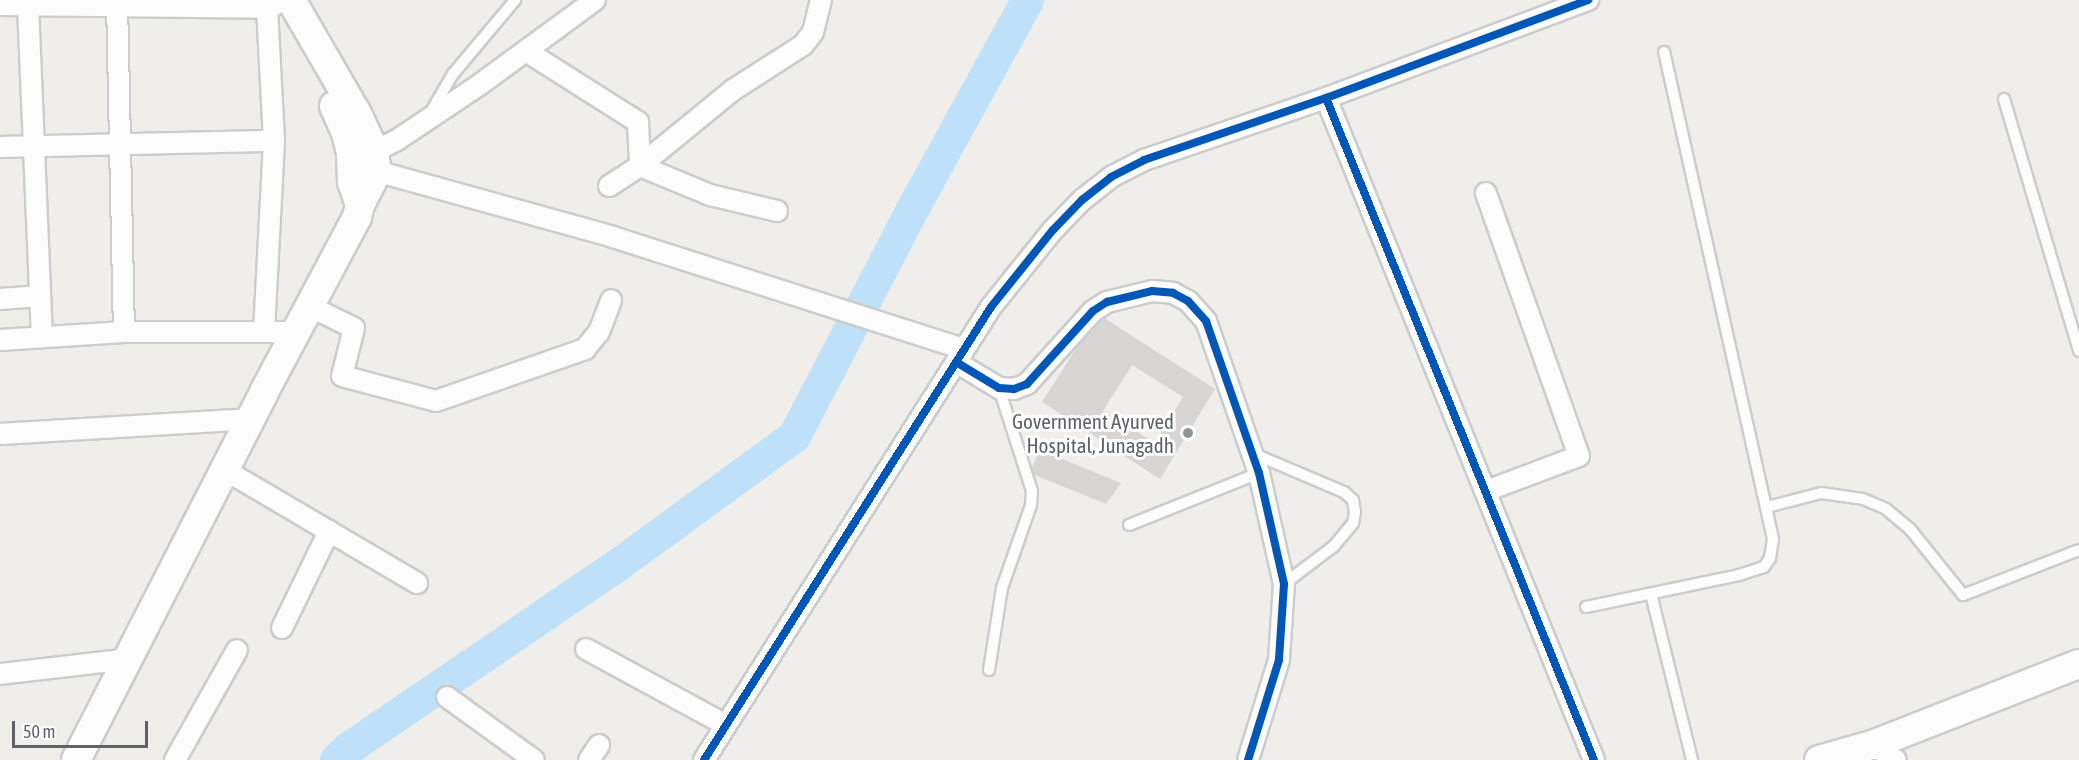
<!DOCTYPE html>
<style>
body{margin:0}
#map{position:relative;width:2079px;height:760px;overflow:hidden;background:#efeeea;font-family:"Asap Condensed",sans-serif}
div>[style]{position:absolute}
.river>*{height:33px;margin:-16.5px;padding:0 16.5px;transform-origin:16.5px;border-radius:16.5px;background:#bfe0f9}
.building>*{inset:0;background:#d6d5d3}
.roads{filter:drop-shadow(2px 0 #cbcccc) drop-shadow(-2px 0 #cbcccc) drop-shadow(0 2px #cbcccc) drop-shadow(0 -2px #cbcccc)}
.lane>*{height:10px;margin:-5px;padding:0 5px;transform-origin:5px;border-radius:5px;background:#fdfcfc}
.street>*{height:20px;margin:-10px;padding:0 10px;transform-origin:10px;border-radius:10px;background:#fdfcfc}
.secondary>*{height:28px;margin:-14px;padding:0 14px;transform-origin:14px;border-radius:14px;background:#fdfcfc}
.cycleway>*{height:8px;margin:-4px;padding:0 4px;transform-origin:4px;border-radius:4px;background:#0057b8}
.dots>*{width:16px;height:16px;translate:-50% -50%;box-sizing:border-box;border:3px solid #fff;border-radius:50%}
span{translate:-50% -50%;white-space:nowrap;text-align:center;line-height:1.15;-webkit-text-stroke:6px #fff;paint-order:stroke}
.poi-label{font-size:21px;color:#5f6368}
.right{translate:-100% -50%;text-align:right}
.scale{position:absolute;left:12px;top:721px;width:136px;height:27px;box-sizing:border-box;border:3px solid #5f6368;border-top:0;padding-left:8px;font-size:18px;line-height:21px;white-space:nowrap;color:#5f6368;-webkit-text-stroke:4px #fff;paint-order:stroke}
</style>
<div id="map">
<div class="river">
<i style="left:336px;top:760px;width:16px;rotate:-45deg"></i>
<i style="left:347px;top:749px;width:327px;rotate:-34.3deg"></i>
<i style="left:617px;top:565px;width:219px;rotate:-36.1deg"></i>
<i style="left:794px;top:436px;width:254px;rotate:-62.5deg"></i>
<i style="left:911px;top:211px;width:241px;rotate:-61.2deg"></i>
</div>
<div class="building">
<i style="clip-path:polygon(evenodd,1104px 318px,1215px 389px,1160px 479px,1042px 402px,1077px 347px,1104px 318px,1132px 365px,1183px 397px,1155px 443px,1103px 411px,1132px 365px)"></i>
<i style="clip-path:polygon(1040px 450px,1121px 483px,1106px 504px,1035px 475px,1032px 467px)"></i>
</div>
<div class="roads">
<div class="lane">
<i style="left:2004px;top:99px;width:263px;rotate:73.4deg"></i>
<i style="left:429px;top:115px;width:48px;rotate:-59.7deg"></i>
<i style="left:453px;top:74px;width:97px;rotate:-50deg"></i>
<i style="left:1252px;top:453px;width:100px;rotate:23deg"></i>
<i style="left:1344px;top:492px;width:12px;rotate:42deg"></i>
<i style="left:1353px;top:500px;width:12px;rotate:81deg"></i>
<i style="left:1355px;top:512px;width:11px;rotate:100deg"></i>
<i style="left:1353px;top:523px;width:14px;rotate:129deg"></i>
<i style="left:1344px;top:534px;width:16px;rotate:130deg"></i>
<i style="left:1334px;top:546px;width:63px;rotate:142.8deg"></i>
<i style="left:1767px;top:507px;width:56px;rotate:-14.5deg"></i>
<i style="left:1821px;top:493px;width:42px;rotate:8.1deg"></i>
<i style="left:1863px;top:499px;width:25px;rotate:23deg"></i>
<i style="left:1886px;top:509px;width:31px;rotate:40deg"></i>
<i style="left:1910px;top:529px;width:85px;rotate:51.2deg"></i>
<i style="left:1963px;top:595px;width:124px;rotate:-21.2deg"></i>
<i style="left:1129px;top:525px;width:140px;rotate:-21.8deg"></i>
<i style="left:1651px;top:594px;width:171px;rotate:76.1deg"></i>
<i style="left:1586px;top:607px;width:156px;rotate:-11.8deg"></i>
<i style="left:1739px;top:575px;width:26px;rotate:-18deg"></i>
<i style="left:1764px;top:567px;width:11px;rotate:-56deg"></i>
<i style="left:1770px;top:558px;width:19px;rotate:-81deg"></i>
<i style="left:1773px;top:539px;width:499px;rotate:-102.6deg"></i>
<i style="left:989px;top:670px;width:83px;rotate:-81deg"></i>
<i style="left:1002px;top:588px;width:88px;rotate:-70.7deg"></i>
<i style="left:1031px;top:505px;width:14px;rotate:-86deg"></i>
<i style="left:1032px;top:491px;width:108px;rotate:-107.8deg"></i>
</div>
<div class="street">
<i style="left:117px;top:0;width:332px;rotate:88.8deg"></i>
<i style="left:0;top:5px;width:267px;rotate:0.6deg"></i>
<i style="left:267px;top:8px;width:12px;rotate:-24deg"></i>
<i style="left:28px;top:5px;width:332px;rotate:87.6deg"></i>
<i style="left:526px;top:51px;width:133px;rotate:32.4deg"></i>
<i style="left:638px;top:122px;width:44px;rotate:87.4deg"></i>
<i style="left:640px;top:166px;width:76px;rotate:22.5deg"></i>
<i style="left:710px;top:195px;width:69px;rotate:13.4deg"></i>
<i style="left:1326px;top:98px;width:714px;rotate:67.96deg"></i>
<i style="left:0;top:147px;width:274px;rotate:-1.3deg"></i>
<i style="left:362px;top:151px;width:24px;rotate:-12deg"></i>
<i style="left:385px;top:146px;width:13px;rotate:-27deg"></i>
<i style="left:397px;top:140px;width:102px;rotate:-33.8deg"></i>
<i style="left:482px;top:83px;width:140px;rotate:-36.3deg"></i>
<i style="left:365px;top:168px;width:257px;rotate:15.5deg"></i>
<i style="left:613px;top:237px;width:368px;rotate:17.7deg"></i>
<i style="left:609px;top:186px;width:37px;rotate:-33deg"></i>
<i style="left:640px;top:166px;width:120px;rotate:-39.3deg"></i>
<i style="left:733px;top:90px;width:83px;rotate:-32.7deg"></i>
<i style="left:803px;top:45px;width:16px;rotate:-52deg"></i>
<i style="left:813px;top:32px;width:33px;rotate:-76deg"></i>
<i style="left:0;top:299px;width:40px;rotate:-4.3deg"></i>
<i style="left:309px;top:306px;width:50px;rotate:26.1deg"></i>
<i style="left:354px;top:328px;width:49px;rotate:104deg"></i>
<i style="left:342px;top:376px;width:97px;rotate:14.9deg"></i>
<i style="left:436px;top:401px;width:158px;rotate:-19.2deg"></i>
<i style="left:585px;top:349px;width:22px;rotate:-51deg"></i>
<i style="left:599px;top:332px;width:34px;rotate:-69deg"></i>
<i style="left:264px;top:332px;width:191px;rotate:-87deg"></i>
<i style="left:274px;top:141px;width:133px;rotate:-93deg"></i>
<i style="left:0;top:340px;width:124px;rotate:-3.7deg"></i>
<i style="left:124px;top:332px;width:172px"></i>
<i style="left:956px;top:362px;width:50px;rotate:31.2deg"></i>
<i style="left:999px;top:388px;width:15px;rotate:4deg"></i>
<i style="left:1014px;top:389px;width:14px;rotate:-21deg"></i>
<i style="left:1027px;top:384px;width:98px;rotate:-47.9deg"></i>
<i style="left:1093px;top:311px;width:17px;rotate:-33deg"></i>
<i style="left:1107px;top:302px;width:46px;rotate:-13.7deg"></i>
<i style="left:1152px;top:291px;width:21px;rotate:5deg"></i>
<i style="left:1173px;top:293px;width:17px;rotate:28deg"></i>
<i style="left:1188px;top:301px;width:27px;rotate:48deg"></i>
<i style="left:1206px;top:321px;width:161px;rotate:70.8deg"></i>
<i style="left:1259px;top:473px;width:114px;rotate:77.3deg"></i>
<i style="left:1284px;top:584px;width:76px;rotate:93.8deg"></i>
<i style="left:1279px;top:660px;width:105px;rotate:107.2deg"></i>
<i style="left:0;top:434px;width:251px;rotate:-3.4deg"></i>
<i style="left:225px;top:470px;width:223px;rotate:30.5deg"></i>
<i style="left:1486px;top:491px;width:99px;rotate:-20.6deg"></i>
<i style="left:1579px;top:456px;width:279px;rotate:-109.5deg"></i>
<i style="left:282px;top:628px;width:108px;rotate:-64.1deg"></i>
<i style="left:586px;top:649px;width:159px;rotate:28.5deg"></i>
<i style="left:0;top:674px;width:130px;rotate:-6.6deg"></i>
<i style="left:447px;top:697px;width:107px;rotate:35.9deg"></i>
<i style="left:1872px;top:745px;width:28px;rotate:32deg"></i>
<i style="left:175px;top:760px;width:126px;rotate:-60.6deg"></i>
<i style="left:589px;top:760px;width:18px;rotate:-56deg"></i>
<i style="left:704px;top:760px;width:536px;rotate:-57.64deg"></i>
<i style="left:991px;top:307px;width:99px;rotate:-51.2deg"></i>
<i style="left:1053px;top:230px;width:42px;rotate:-46deg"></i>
<i style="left:1082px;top:200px;width:37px;rotate:-38deg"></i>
<i style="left:1111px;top:177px;width:37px;rotate:-27deg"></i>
<i style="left:1144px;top:160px;width:192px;rotate:-18.8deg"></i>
<i style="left:1326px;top:98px;width:280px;rotate:-20.5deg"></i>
</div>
<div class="secondary">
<i style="left:334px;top:106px;width:30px;rotate:66deg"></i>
<i style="left:346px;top:133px;width:21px;rotate:76deg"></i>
<i style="left:351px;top:153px;width:29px;rotate:88deg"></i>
<i style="left:352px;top:182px;width:24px;rotate:71deg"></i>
<i style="left:76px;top:760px;width:413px;rotate:-62.9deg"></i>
<i style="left:264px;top:392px;width:198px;rotate:-62deg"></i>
<i style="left:357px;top:217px;width:12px;rotate:-76deg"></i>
<i style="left:360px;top:205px;width:37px;rotate:-63deg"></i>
<i style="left:377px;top:172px;width:24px;rotate:-99deg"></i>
<i style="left:373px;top:148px;width:40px;rotate:-115deg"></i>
<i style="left:356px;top:112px;width:129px;rotate:-120.1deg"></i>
<i style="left:1819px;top:760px;width:55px;rotate:-15.8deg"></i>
<i style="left:1872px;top:745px;width:222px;rotate:-21.4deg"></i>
</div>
</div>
<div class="cycleway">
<i style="left:1326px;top:98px;width:714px;rotate:67.96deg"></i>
<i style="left:956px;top:362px;width:50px;rotate:31.2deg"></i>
<i style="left:999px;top:388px;width:15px;rotate:4deg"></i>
<i style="left:1014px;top:389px;width:14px;rotate:-21deg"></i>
<i style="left:1027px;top:384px;width:98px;rotate:-47.9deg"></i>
<i style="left:1093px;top:311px;width:17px;rotate:-33deg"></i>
<i style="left:1107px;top:302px;width:46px;rotate:-13.7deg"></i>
<i style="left:1152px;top:291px;width:21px;rotate:5deg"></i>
<i style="left:1173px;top:293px;width:17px;rotate:28deg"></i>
<i style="left:1188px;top:301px;width:27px;rotate:48deg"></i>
<i style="left:1206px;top:321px;width:161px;rotate:70.8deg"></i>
<i style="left:1259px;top:473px;width:114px;rotate:77.3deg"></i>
<i style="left:1284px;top:584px;width:76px;rotate:93.8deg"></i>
<i style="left:1279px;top:660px;width:105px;rotate:107.2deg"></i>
<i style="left:704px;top:760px;width:536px;rotate:-57.64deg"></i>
<i style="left:991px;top:307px;width:99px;rotate:-51.2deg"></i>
<i style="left:1053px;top:230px;width:42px;rotate:-46deg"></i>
<i style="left:1082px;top:200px;width:37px;rotate:-38deg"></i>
<i style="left:1111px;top:177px;width:37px;rotate:-27deg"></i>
<i style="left:1144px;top:160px;width:192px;rotate:-18.8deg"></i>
<i style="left:1326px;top:98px;width:280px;rotate:-20.5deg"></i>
</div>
<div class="dots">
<i style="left:1188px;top:433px;background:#919496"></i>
</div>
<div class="poi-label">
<span class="right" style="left:1174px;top:433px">Government Ayurved<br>Hospital, Junagadh</span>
</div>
<div class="scale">50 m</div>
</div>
